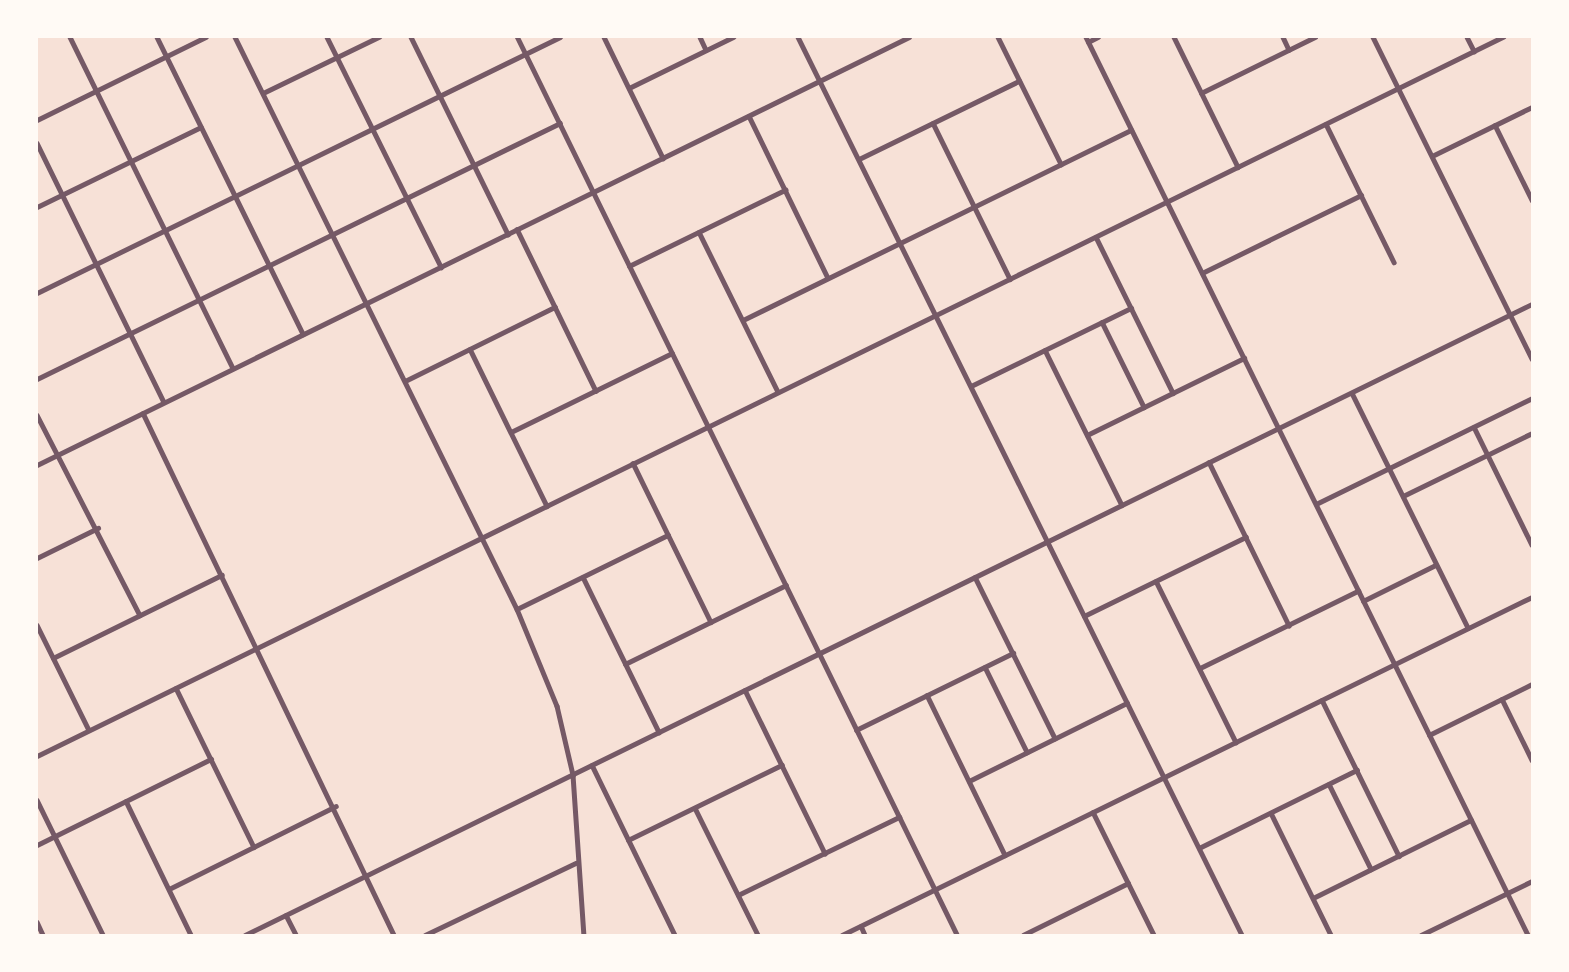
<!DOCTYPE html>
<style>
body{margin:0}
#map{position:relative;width:1569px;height:972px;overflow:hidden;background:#f7e1d7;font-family:"Archivo Narrow",sans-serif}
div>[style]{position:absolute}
.minor>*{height:4.5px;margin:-2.25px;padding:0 2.25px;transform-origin:2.25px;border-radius:2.25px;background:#755966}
.tertiary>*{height:5px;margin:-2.5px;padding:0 2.5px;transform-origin:2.5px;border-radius:2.5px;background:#755966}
span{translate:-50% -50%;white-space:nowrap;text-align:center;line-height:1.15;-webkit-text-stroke:7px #fffaf5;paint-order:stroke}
.frame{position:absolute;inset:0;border:38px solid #fffaf5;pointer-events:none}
</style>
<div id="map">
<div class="minor">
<i style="left:70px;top:37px;width:369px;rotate:63.8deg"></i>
<i style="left:157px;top:37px;width:331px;rotate:63.8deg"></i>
<i style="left:235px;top:37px;width:638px;rotate:63.76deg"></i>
<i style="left:517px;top:609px;width:105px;rotate:67.6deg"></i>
<i style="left:557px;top:706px;width:71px;rotate:76.9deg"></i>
<i style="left:573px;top:775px;width:160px;rotate:86.1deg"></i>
<i style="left:327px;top:37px;width:257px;rotate:63.6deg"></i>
<i style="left:411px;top:37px;width:220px;rotate:63.8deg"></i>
<i style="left:604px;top:37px;width:135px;rotate:64deg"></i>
<i style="left:700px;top:37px;width:14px;rotate:65deg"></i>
<i style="left:798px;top:37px;width:1002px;rotate:63.69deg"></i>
<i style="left:998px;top:37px;width:142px;rotate:63.6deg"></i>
<i style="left:1086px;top:37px;width:1001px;rotate:63.79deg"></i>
<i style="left:1174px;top:37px;width:145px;rotate:63.8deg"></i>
<i style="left:1283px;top:37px;width:14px;rotate:65deg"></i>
<i style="left:1373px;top:37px;width:359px;rotate:63.7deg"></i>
<i style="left:1467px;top:37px;width:16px;rotate:63deg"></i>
<i style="left:1088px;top:42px;width:11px;rotate:-27deg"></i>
<i style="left:629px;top:88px;width:116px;rotate:-26.1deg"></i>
<i style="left:263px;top:93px;width:129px;rotate:-25.8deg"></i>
<i style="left:1201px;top:93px;width:127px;rotate:-26.2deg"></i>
<i style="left:749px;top:116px;width:180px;rotate:64deg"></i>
<i style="left:37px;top:120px;width:188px;rotate:-26.2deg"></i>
<i style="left:933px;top:123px;width:174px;rotate:63.7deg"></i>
<i style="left:1326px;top:124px;width:154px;rotate:63.8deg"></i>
<i style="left:1495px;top:125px;width:84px;rotate:63.7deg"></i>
<i style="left:37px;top:143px;width:288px;rotate:63.9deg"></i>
<i style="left:1432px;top:156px;width:111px;rotate:-26.1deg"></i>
<i style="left:859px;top:159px;width:178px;rotate:-26deg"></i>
<i style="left:37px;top:207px;width:182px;rotate:-26deg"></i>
<i style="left:517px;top:229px;width:180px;rotate:64deg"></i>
<i style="left:699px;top:232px;width:178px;rotate:63.7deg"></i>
<i style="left:1096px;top:237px;width:174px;rotate:63.7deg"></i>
<i style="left:629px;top:266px;width:174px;rotate:-26deg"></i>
<i style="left:1202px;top:273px;width:177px;rotate:-26.1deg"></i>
<i style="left:37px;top:293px;width:582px;rotate:-26.08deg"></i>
<i style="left:743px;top:320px;width:432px;rotate:-26.1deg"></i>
<i style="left:1102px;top:322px;width:95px;rotate:63.7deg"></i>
<i style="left:470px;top:349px;width:175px;rotate:63.9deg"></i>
<i style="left:1045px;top:350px;width:173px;rotate:63.6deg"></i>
<i style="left:37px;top:379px;width:582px;rotate:-26.08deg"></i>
<i style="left:405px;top:381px;width:167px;rotate:-26.3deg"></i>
<i style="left:971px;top:386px;width:178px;rotate:-26deg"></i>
<i style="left:1352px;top:393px;width:262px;rotate:63.7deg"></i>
<i style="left:143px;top:413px;width:579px;rotate:64.32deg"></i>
<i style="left:37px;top:415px;width:225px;rotate:62.8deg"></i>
<i style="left:1474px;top:427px;width:131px;rotate:63.8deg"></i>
<i style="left:511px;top:432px;width:179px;rotate:-26.1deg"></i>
<i style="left:1087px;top:435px;width:175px;rotate:-26.1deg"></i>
<i style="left:1209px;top:462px;width:182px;rotate:63.9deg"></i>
<i style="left:633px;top:463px;width:177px;rotate:63.9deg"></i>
<i style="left:37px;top:465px;width:971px;rotate:-26.14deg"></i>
<i style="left:1403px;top:496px;width:144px;rotate:-26deg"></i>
<i style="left:1316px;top:504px;width:241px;rotate:-26.1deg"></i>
<i style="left:37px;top:558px;width:68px;rotate:-26.2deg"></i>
<i style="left:583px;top:577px;width:173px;rotate:63.9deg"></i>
<i style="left:975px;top:577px;width:180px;rotate:63.6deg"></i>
<i style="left:1156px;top:581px;width:180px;rotate:63.6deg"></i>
<i style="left:1363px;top:601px;width:81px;rotate:-26.3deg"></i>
<i style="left:517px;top:609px;width:168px;rotate:-26.1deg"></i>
<i style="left:1084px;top:616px;width:180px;rotate:-26deg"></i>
<i style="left:37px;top:625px;width:117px;rotate:63.7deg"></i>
<i style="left:53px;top:658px;width:188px;rotate:-26.2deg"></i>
<i style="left:625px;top:664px;width:179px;rotate:-26.1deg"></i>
<i style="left:985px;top:667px;width:95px;rotate:63.7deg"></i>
<i style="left:1200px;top:668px;width:176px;rotate:-26deg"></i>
<i style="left:176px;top:688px;width:177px;rotate:63.9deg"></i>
<i style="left:745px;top:690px;width:182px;rotate:63.9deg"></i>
<i style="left:927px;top:695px;width:178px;rotate:64deg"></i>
<i style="left:1502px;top:699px;width:68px;rotate:63.8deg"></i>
<i style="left:1322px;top:700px;width:174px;rotate:63.7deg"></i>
<i style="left:856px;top:730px;width:175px;rotate:-26.1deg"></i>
<i style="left:1429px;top:735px;width:115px;rotate:-26.3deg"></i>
<i style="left:37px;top:756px;width:1633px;rotate:-26.13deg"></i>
<i style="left:592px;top:765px;width:189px;rotate:64deg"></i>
<i style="left:969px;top:781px;width:176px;rotate:-26.3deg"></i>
<i style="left:1329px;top:784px;width:95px;rotate:63.7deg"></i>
<i style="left:37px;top:800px;width:150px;rotate:63.9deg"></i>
<i style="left:126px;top:801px;width:149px;rotate:64.1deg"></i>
<i style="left:695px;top:808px;width:142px;rotate:63.6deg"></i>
<i style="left:1093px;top:812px;width:137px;rotate:63.6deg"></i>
<i style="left:1271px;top:813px;width:136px;rotate:63.8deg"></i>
<i style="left:628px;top:840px;width:171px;rotate:-26deg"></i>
<i style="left:37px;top:845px;width:194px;rotate:-26.3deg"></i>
<i style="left:1199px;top:848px;width:176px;rotate:-26.3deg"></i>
<i style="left:169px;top:889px;width:186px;rotate:-26.4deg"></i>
<i style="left:738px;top:895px;width:179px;rotate:-25.8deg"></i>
<i style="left:1313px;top:898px;width:176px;rotate:-26.3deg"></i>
<i style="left:286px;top:915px;width:22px;rotate:63deg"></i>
<i style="left:37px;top:922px;width:14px;rotate:65deg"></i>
<i style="left:861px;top:926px;width:10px;rotate:66deg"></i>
<i style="left:245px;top:935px;width:1433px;rotate:-26.12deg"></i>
<i style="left:425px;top:935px;width:167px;rotate:-25.5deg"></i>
<i style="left:842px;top:935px;width:768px;rotate:-26.1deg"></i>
<i style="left:1023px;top:935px;width:117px;rotate:-26.3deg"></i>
<i style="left:1421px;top:935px;width:123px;rotate:-25.9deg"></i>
</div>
<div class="tertiary">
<i style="left:517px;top:37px;width:1000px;rotate:63.9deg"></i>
</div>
<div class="frame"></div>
</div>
